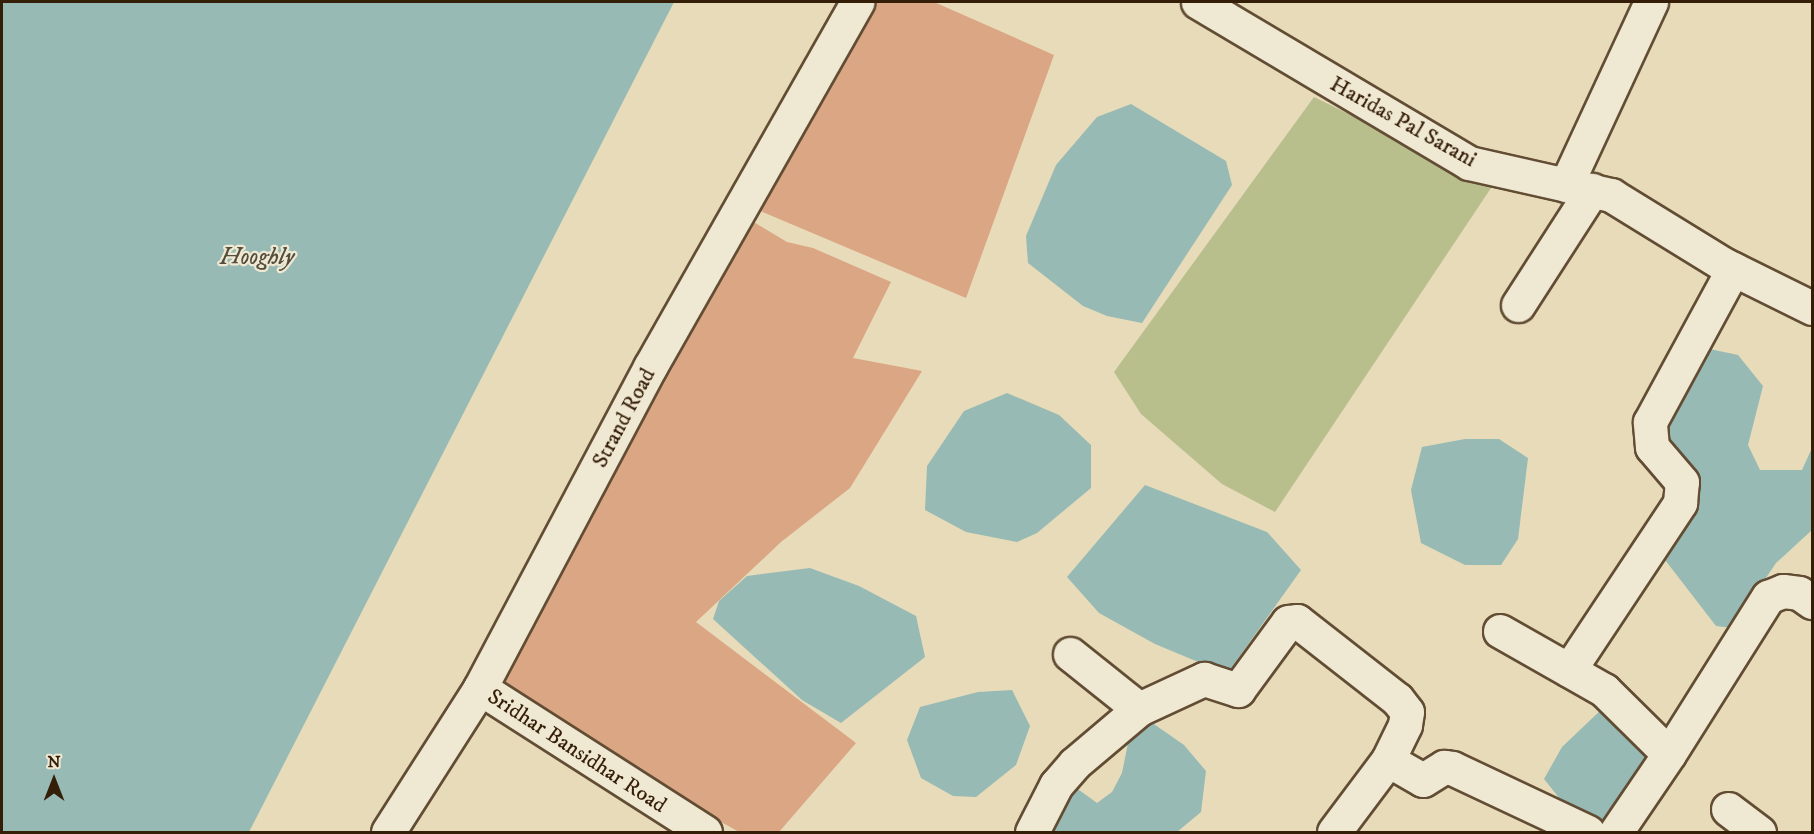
<!DOCTYPE html>
<style>
body{margin:0}
#map{position:relative;width:1814px;height:834px;overflow:hidden;background:#e7dbb9;font-family:"IM FELL DW Pica",serif}
div>[style]{position:absolute}
.green>*{inset:0;background:#b8bf8d}
.water>*{inset:0;background:#97bab5}
.building>*{inset:0;background:#dba684}
.roads{filter:drop-shadow(2px 0 #624d34) drop-shadow(-2px 0 #624d34) drop-shadow(0 2px #624d34) drop-shadow(0 -2px #624d34)}
.minor>*{height:33px;margin:-16.5px;padding:0 16.5px;transform-origin:16.5px;border-radius:16.5px;background:#efe8d2}
span{translate:-50% -50%;white-space:nowrap;text-align:center;line-height:1.15;-webkit-text-stroke:4.5px #efe8d2;paint-order:stroke}
.street-label{font-size:22px;color:#351e08}
.water-label{font-size:24px;color:#524d3c;font-style:italic}
.frame{position:absolute;inset:0;border:3px solid #351e08;pointer-events:none}
.north{position:absolute;left:24px;top:750px;width:60px;height:60px;-webkit-text-stroke:4px #efe8d2;paint-order:stroke;rotate:0deg;font-size:16px;font-weight:700;line-height:24px;text-align:center;color:#351e08}
.north::after{content:'';display:block;margin:auto;width:21px;height:27px;background:#351e08;clip-path:polygon(50% 0,100% 100%,50% 72%,0 100%)}
</style>
<div id="map">
<div class="green">
<i style="clip-path:polygon(1314px 97px,1493px 185px,1275px 512px,1222px 484px,1141px 414px,1114px 372px)"></i>
</div>
<div class="water">
<i style="clip-path:polygon(2px 2px,674px 2px,249px 832px,2px 832px)"></i>
<i style="clip-path:polygon(1131px 104px,1226px 161px,1232px 185px,1142px 323px,1107px 316px,1083px 306px,1028px 263px,1026px 236px,1056px 165px,1097px 117px)"></i>
<i style="clip-path:polygon(1705px 348px,1738px 355px,1763px 386px,1748px 445px,1760px 470px,1802px 470px,1812px 448px,1812px 530px,1776px 563px,1732px 628px,1716px 626px,1662px 556px,1698px 481px,1655px 432px)"></i>
<i style="clip-path:polygon(1007px 393px,1059px 415px,1091px 445px,1091px 488px,1037px 533px,1017px 542px,966px 532px,925px 510px,927px 466px,964px 411px)"></i>
<i style="clip-path:polygon(1465px 439px,1499px 439px,1528px 458px,1518px 539px,1501px 565px,1465px 565px,1421px 543px,1411px 490px,1422px 447px)"></i>
<i style="clip-path:polygon(1145px 485px,1267px 532px,1301px 570px,1227px 674px,1155px 644px,1099px 613px,1067px 577px)"></i>
<i style="clip-path:polygon(810px 568px,859px 586px,916px 616px,925px 657px,841px 723px,802px 700px,713px 619px,719px 601px,747px 576px)"></i>
<i style="clip-path:polygon(1012px 690px,1030px 726px,1016px 765px,976px 797px,953px 796px,921px 778px,907px 740px,920px 707px,978px 692px)"></i>
<i style="clip-path:polygon(1603px 708px,1654px 753px,1626px 801px,1602px 824px,1572px 814px,1544px 779px,1562px 747px)"></i>
<i style="clip-path:polygon(1148px 720px,1184px 745px,1206px 771px,1201px 812px,1177px 832px,1035px 832px,1060px 776px,1097px 803px,1112px 792px,1122px 773px,1129px 738px)"></i>
</div>
<div class="building">
<i style="clip-path:polygon(874px 2px,934px 2px,1054px 55px,966px 298px,758px 210px)"></i>
<i style="clip-path:polygon(747px 218px,787px 242px,813px 248px,891px 282px,853px 358px,922px 371px,850px 488px,781px 542px,696px 622px,856px 743px,779px 832px,739px 832px,530px 714px,493px 682px)"></i>
</div>
<div class="roads">
<div class="minor">
<i style="left:1198px;top:2px;width:315px;rotate:30.7deg"></i>
<i style="left:1469px;top:163px;width:146px;rotate:12.7deg"></i>
<i style="left:1611px;top:195px;width:134px;rotate:31.6deg"></i>
<i style="left:1725px;top:265px;width:97px;rotate:26.3deg"></i>
<i style="left:1566px;top:185px;width:202px;rotate:-65.1deg"></i>
<i style="left:1518px;top:305px;width:137px;rotate:-57.2deg"></i>
<i style="left:1500px;top:631px;width:120px;rotate:29.6deg"></i>
<i style="left:1604px;top:690px;width:91px;rotate:44.6deg"></i>
<i style="left:1669px;top:754px;width:94px;rotate:124.2deg"></i>
<i style="left:1070px;top:654px;width:88px;rotate:38.6deg"></i>
<i style="left:1569px;top:670px;width:201px;rotate:-56.4deg"></i>
<i style="left:1680px;top:503px;width:21px;rotate:-85deg"></i>
<i style="left:1682px;top:482px;width:46px;rotate:-130.6deg"></i>
<i style="left:1652px;top:447px;width:25px;rotate:-95deg"></i>
<i style="left:1650px;top:422px;width:174px;rotate:-61.5deg"></i>
<i style="left:480px;top:688px;width:267px;rotate:32.6deg"></i>
<i style="left:1669px;top:754px;width:186px;rotate:-57.8deg"></i>
<i style="left:1768px;top:597px;width:16px;rotate:-22deg"></i>
<i style="left:1783px;top:591px;width:16px;rotate:7deg"></i>
<i style="left:1799px;top:593px;width:16px;rotate:35deg"></i>
<i style="left:1388px;top:760px;width:40px;rotate:29.7deg"></i>
<i style="left:1423px;top:780px;width:25px;rotate:-32deg"></i>
<i style="left:1444px;top:767px;width:8px;rotate:7deg"></i>
<i style="left:1452px;top:768px;width:150px;rotate:25.2deg"></i>
<i style="left:1728px;top:809px;width:39px;rotate:37deg"></i>
<i style="left:388px;top:832px;width:171px;rotate:-57.4deg"></i>
<i style="left:480px;top:688px;width:363px;rotate:-62.1deg"></i>
<i style="left:650px;top:367px;width:420px;rotate:-60.4deg"></i>
<i style="left:1032px;top:832px;width:53px;rotate:-62.9deg"></i>
<i style="left:1056px;top:785px;width:28px;rotate:-49deg"></i>
<i style="left:1074px;top:764px;width:85px;rotate:-40.2deg"></i>
<i style="left:1139px;top:709px;width:72px;rotate:-24.8deg"></i>
<i style="left:1204px;top:679px;width:36px;rotate:18deg"></i>
<i style="left:1238px;top:690px;width:84px;rotate:-53.7deg"></i>
<i style="left:1288px;top:622px;width:9px;rotate:-6deg"></i>
<i style="left:1297px;top:621px;width:127px;rotate:38deg"></i>
<i style="left:1397px;top:699px;width:16px;rotate:52deg"></i>
<i style="left:1407px;top:712px;width:13px;rotate:99deg"></i>
<i style="left:1405px;top:725px;width:39px;rotate:116deg"></i>
<i style="left:1388px;top:760px;width:90px;rotate:126.9deg"></i>
</div>
</div>
<div class="street-label">
<span style="left:1403px;top:122px;rotate:29deg">Haridas Pal Sarani</span>
<span style="left:624px;top:418px;rotate:-62deg">Strand Road</span>
<span style="left:577px;top:751px;rotate:33deg">Sridhar Bansidhar Road</span>
</div>
<div class="water-label">
<span style="left:257px;top:258px">Hooghly</span>
</div>
<div class="frame"></div>
<div class="north">N</div>
</div>
